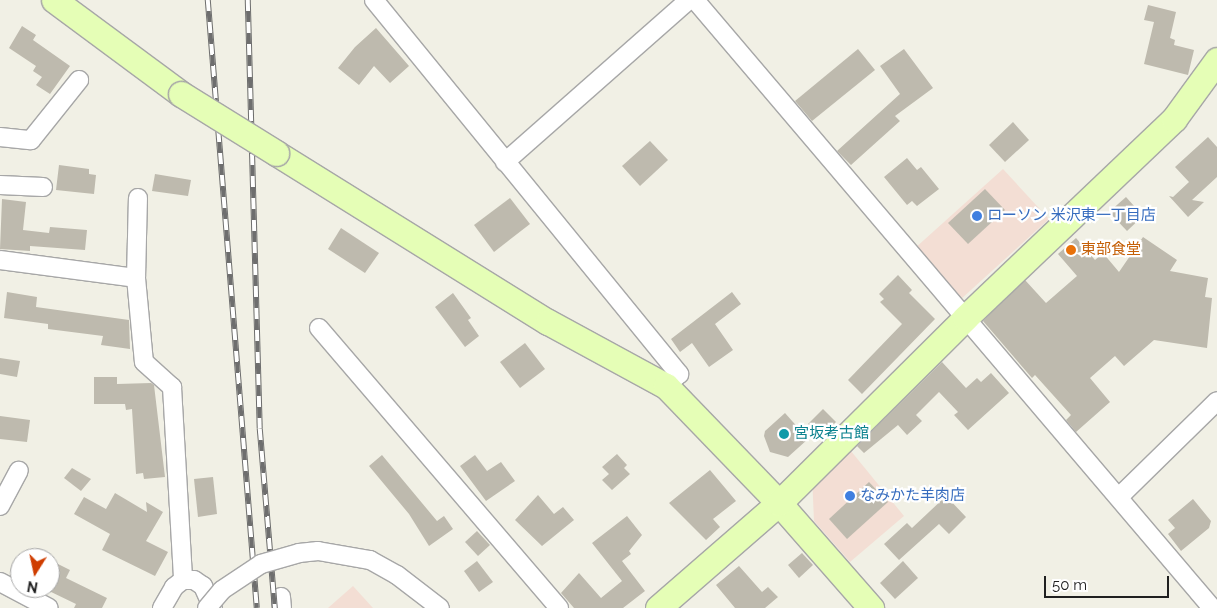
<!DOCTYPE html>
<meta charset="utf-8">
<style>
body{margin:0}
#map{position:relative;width:1217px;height:608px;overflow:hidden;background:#f1f0e5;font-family:Raleway,"Noto Sans JP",sans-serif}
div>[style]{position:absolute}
.commercial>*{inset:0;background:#f3ded4}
.building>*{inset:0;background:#bebaae}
.roads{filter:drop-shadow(1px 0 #a7a7a7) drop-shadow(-1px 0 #a7a7a7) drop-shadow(0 1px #a7a7a7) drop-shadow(0 -1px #a7a7a7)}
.street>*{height:18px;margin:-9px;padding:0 9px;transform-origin:9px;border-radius:9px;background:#fff}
.secondary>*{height:25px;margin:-12.5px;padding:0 12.5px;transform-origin:12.5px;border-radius:12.5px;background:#e5feb6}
.rail>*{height:5.5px;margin-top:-2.75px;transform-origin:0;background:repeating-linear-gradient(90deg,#fff 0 11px,#6e6e6e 0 22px);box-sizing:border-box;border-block:1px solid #6e6e6e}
.bridges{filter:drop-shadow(1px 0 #a7a7a7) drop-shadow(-1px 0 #a7a7a7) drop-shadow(0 1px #a7a7a7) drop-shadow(0 -1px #a7a7a7)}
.street-bridge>*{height:18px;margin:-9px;padding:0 9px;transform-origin:9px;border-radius:9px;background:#fff}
.secondary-bridge>*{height:25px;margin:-12.5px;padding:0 12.5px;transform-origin:12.5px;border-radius:12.5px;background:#e5feb6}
.dots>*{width:14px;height:14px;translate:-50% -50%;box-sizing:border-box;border:2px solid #fff;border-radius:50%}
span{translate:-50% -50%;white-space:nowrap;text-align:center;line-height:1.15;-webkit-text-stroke:4.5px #fff;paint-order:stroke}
.shop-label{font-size:15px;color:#366cbe}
.left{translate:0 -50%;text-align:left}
.food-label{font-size:15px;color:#c56008}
.culture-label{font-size:15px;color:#0d838f}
.north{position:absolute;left:10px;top:548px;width:50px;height:50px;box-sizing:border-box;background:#fff;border:1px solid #a6a6a6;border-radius:50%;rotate:190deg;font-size:14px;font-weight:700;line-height:20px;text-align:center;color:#202020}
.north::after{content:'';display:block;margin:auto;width:18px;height:22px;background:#cf3d00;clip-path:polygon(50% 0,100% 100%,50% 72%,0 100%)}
.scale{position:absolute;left:1044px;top:576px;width:125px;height:22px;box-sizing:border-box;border:2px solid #202020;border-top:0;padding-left:6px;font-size:15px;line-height:18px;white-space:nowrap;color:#202020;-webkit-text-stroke:4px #fff;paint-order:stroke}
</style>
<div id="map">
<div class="commercial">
<i style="clip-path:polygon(1003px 169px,1049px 219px,960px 300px,914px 249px)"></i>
<i style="clip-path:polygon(846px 445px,904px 516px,850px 562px,814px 521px,812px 475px)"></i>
<i style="clip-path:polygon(353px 586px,373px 608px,328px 608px)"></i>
</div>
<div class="building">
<i style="clip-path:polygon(1148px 5px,1176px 12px,1170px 38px,1175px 40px,1174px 45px,1194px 50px,1188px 75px,1144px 64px,1154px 22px,1144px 20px)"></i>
<i style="clip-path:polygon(22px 26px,36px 35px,33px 40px,70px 66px,50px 94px,36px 85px,42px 77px,33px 71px,36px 66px,9px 48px)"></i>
<i style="clip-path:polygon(376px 28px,409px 66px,390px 83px,374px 66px,359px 85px,338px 68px,355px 47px)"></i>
<i style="clip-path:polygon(858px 49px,875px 70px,812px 121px,795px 101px)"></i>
<i style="clip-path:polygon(904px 49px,933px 88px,895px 116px,900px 121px,851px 165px,837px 151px,900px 94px,880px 66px)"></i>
<i style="clip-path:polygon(1013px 122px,1029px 140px,1005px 162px,989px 145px)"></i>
<i style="clip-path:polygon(1208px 137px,1217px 147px,1217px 177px,1192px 200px,1204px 202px,1188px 217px,1169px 196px,1173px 197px,1189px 182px,1175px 167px)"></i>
<i style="clip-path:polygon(650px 141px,668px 160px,640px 186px,622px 166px)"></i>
<i style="clip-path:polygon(907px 158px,917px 170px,921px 167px,939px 189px,917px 206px,912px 201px,907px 205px,884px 177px)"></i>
<i style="clip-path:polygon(59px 165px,89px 169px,89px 174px,96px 175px,94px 194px,56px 190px)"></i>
<i style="clip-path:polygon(155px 174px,191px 180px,188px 196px,152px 191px)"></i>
<i style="clip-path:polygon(985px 189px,1005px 210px,968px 244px,948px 223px)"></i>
<i style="clip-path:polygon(1126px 197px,1143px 216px,1127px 231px,1109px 212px)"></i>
<i style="clip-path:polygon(510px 198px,530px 224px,494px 252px,474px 225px)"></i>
<i style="clip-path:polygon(2px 199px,26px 202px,23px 230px,49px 233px,50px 227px,87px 230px,85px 250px,30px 246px,30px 251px,0 249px)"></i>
<i style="clip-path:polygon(341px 228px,379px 253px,365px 273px,328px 249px)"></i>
<i style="clip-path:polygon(1143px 237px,1177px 260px,1170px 271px,1208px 278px,1205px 297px,1212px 298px,1207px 348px,1154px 340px,1124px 366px,1115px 356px,1090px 378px,1110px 402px,1076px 432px,1066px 420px,1071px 415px,1035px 375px,1032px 378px,983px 321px,1025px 280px,1046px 303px,1077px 276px,1058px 254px,1076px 238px,1095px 260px,1103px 253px,1119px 272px)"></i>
<i style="clip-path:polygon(898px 275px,912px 290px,909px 293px,935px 319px,862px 394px,848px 380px,902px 324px,880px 302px,884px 299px,879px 294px)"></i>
<i style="clip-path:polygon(7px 292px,37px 297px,36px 307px,129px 320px,130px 349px,101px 345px,103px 336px,48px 329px,48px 324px,4px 318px)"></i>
<i style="clip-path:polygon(732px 292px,741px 304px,715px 324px,733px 350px,709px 367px,692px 343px,680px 352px,671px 339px)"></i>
<i style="clip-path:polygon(453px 293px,471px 318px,468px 320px,479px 336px,465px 347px,435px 307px)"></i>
<i style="clip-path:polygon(525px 343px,545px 369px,520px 388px,500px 362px)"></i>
<i style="clip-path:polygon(0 358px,20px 361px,17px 377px,0 374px)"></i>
<i style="clip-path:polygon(942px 362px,966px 388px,977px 378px,981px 382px,991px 373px,1009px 393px,968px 430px,954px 415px,958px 412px,939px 392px,916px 415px,922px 421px,907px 435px,898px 425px,864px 453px,857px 446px)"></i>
<i style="clip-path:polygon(94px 377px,117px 377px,117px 384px,151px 383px,154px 385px,165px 477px,144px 479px,143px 473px,136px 474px,132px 409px,126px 410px,125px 404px,94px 404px)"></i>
<i style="clip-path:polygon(823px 409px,836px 422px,821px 436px,808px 424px)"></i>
<i style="clip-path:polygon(785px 413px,808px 439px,788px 457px,770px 452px,764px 436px,765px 431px)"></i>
<i style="clip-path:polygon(0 416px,30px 420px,27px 442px,0 439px)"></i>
<i style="clip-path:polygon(617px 454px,627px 465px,624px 468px,630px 474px,612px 490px,602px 480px,609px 474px,602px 467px)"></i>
<i style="clip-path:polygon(382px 455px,437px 521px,444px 516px,453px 529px,429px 546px,409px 514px,369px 466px)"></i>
<i style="clip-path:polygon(475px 455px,487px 471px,501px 462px,515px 481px,486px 501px,460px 466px)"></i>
<i style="clip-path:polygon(72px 468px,91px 479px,81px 491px,64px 478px)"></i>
<i style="clip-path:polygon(710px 470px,736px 501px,713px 519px,720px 527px,706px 540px,669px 503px)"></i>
<i style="clip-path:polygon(213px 477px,217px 514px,198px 517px,194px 479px)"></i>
<i style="clip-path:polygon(869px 482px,888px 502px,847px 539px,829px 519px)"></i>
<i style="clip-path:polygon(115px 493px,147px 512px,146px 502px,163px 512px,146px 541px,168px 552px,155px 576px,102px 550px,110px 534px,74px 514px,84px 497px,106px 509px)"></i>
<i style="clip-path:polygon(538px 495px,554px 514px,563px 507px,574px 520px,542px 546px,515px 520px)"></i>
<i style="clip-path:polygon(946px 496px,966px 517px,949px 534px,939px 524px,899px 560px,884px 544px,907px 523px,912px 528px)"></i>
<i style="clip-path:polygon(1193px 499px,1211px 521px,1209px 528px,1181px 551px,1168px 534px,1175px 528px,1168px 520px)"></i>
<i style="clip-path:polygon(627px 516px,642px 535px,629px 551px,631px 554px,622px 561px,645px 591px,623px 608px,574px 608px,561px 593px,579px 573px,601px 598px,622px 581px,592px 543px)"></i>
<i style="clip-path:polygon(477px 531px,490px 545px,478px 556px,465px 542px)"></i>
<i style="clip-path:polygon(802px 553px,813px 565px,799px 578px,788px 565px)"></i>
<i style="clip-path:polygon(50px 560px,70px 570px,66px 578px,107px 598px,102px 608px,74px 608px,76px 604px,47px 590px)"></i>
<i style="clip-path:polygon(477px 561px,493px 582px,479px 592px,464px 571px)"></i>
<i style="clip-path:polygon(903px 561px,918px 578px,895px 599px,880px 583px)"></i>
<i style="clip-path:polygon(739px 566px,762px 592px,768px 587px,778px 597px,765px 608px,735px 608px,716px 585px)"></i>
</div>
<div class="roads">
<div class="street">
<i style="left:374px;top:0;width:483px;rotate:50.8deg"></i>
<i style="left:679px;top:374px;width:18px;rotate:137deg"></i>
<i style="left:695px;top:0;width:798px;rotate:49.62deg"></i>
<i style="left:0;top:137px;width:31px;rotate:6deg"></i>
<i style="left:31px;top:140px;width:77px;rotate:-51.3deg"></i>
<i style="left:505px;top:162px;width:245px;rotate:-41.4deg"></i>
<i style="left:0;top:185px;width:43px;rotate:2.7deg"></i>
<i style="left:0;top:260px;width:137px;rotate:7.5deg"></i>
<i style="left:136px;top:278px;width:84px;rotate:84.6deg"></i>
<i style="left:144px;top:362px;width:38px;rotate:42deg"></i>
<i style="left:172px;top:387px;width:193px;rotate:86.7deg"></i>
<i style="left:136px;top:278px;width:80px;rotate:-88.6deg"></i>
<i style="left:319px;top:328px;width:369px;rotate:49.4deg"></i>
<i style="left:1119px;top:497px;width:137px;rotate:-44.4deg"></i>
<i style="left:0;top:506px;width:40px;rotate:-62deg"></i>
<i style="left:0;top:582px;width:55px;rotate:28deg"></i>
<i style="left:281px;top:597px;width:11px;rotate:85deg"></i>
<i style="left:162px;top:608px;width:24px;rotate:-60deg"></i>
<i style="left:174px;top:587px;width:11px;rotate:-38deg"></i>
<i style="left:183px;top:580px;width:11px"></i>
<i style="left:194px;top:580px;width:11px;rotate:34deg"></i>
<i style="left:203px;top:586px;width:24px;rotate:66deg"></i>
</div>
<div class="secondary">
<i style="left:54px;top:0;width:158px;rotate:36.5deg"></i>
<i style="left:276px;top:153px;width:320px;rotate:31.9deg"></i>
<i style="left:548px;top:322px;width:134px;rotate:28.5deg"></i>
<i style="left:666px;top:386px;width:163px;rotate:46deg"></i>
<i style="left:779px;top:503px;width:140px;rotate:48.8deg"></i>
<i style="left:658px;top:608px;width:160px;rotate:-41deg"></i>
<i style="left:779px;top:503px;width:262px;rotate:-44.8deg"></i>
<i style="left:965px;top:318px;width:289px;rotate:-43.6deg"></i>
<i style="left:1174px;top:119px;width:73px;rotate:-53.9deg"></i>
</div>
</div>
<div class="rail">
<i style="left:208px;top:0;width:610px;rotate:85.39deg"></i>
<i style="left:248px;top:0;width:429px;rotate:88.4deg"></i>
<i style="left:260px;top:429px;width:180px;rotate:85.2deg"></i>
</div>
<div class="bridges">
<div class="street-bridge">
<i style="left:207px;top:608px;width:23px;rotate:-50deg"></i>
<i style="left:222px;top:590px;width:47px;rotate:-33.7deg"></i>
<i style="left:261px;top:564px;width:40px;rotate:-16deg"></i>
<i style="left:299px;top:553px;width:19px;rotate:-6deg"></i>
<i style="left:318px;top:551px;width:53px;rotate:9.8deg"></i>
<i style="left:370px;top:560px;width:31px;rotate:29deg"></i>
<i style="left:397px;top:575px;width:54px;rotate:37.5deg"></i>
</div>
<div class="secondary-bridge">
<i style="left:181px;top:94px;width:112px;rotate:31.8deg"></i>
</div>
</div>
<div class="dots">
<i style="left:977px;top:216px;background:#3f7fe0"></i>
<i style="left:1071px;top:250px;background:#e8710a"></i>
<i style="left:784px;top:434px;background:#0f9aa8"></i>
<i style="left:850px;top:496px;background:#3f7fe0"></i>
</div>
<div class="shop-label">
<span class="left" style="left:987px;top:216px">ローソン 米沢東一丁目店</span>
<span class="left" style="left:860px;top:496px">なみかた羊肉店</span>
</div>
<div class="food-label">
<span class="left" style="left:1081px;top:250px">東部食堂</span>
</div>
<div class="culture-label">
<span class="left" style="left:794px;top:434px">宮坂考古館</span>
</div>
<div class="north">N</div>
<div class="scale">50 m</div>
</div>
